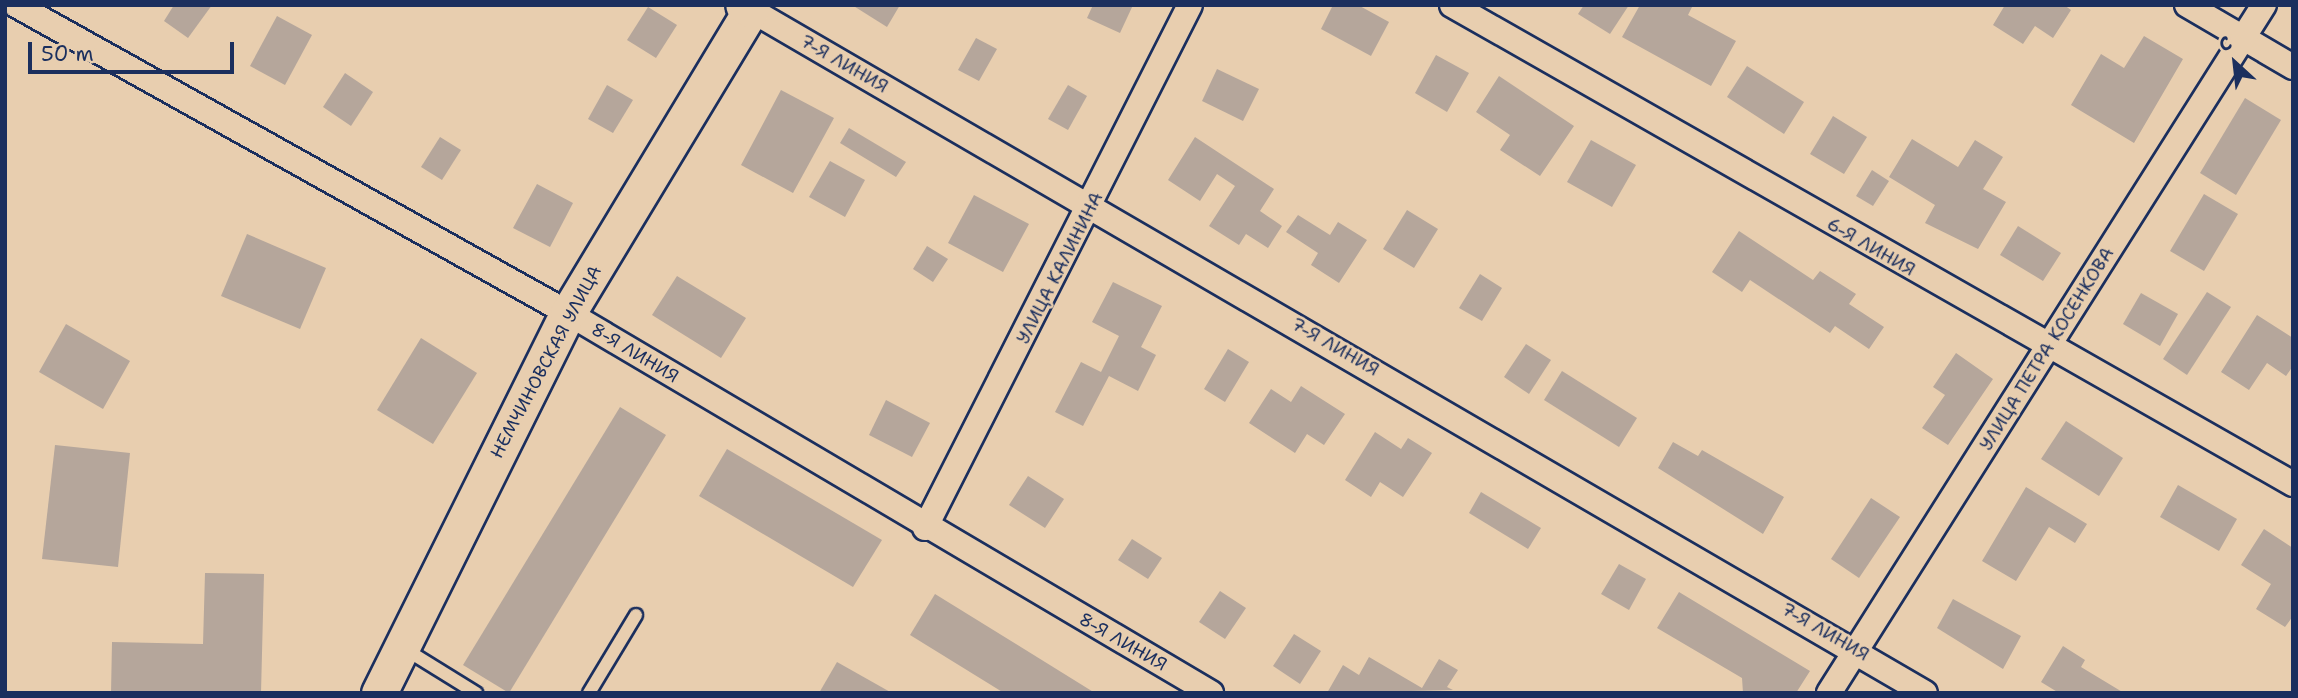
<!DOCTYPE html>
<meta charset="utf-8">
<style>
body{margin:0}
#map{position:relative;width:2298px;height:698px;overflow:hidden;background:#e8ceaf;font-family:"Shantell Sans",sans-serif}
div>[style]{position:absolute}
.building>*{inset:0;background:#b5a69b}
.roads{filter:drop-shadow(2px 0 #1b2f5e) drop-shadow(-2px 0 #1b2f5e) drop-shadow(0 2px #1b2f5e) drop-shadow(0 -2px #1b2f5e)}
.lane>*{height:12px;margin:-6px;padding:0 6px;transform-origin:6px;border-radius:6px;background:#e8ceaf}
.street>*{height:24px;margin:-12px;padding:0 12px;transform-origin:12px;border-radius:12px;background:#e8ceaf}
.secondary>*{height:35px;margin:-17.5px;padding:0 17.5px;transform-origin:17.5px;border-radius:17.5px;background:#e8ceaf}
span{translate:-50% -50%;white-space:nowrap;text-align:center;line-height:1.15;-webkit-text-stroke:5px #e8ceaf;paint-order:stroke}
.street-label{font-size:18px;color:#1b2f5e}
.frame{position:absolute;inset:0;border:7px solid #1b2f5e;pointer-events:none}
.north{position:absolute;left:2200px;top:28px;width:70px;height:70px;-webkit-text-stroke:5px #e8ceaf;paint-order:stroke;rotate:333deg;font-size:19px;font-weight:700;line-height:28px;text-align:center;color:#1b2f5e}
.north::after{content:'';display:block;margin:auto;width:24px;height:32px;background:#1b2f5e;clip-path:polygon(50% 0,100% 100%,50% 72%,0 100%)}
.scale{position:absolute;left:28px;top:42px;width:206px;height:32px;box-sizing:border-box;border:4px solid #1b2f5e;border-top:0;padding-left:9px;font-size:21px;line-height:24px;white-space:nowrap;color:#1b2f5e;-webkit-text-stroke:5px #e8ceaf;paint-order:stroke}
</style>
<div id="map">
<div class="building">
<i style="clip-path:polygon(174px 5px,212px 5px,188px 38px,164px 21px)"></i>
<i style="clip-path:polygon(852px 5px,900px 5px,887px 27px)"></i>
<i style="clip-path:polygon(1093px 5px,1133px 5px,1120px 33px,1087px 18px)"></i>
<i style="clip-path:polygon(1333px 5px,1358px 5px,1389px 22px,1371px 56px,1321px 29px)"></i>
<i style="clip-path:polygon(1584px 5px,1629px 5px,1610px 34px,1578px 14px)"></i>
<i style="clip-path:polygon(1640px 5px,1693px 5px,1688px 15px,1736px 41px,1711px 86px,1622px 37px)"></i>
<i style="clip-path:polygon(2005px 5px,2064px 5px,2071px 10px,2053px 38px,2035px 26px,2023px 44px,1993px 25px)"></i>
<i style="clip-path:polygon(648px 7px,677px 25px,656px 58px,627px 40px)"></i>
<i style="clip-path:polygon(277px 16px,312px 35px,285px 85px,250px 66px)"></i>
<i style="clip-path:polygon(2144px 36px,2183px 59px,2134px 143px,2071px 105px,2101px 54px,2124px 68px)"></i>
<i style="clip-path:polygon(976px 38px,997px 49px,979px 81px,958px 70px)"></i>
<i style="clip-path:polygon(1436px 55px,1469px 73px,1447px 112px,1415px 93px)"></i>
<i style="clip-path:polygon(1747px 66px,1804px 102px,1784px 134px,1727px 97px)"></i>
<i style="clip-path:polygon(1217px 69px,1259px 89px,1243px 121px,1202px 101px)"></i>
<i style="clip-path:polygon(345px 73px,373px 92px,351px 126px,323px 107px)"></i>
<i style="clip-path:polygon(1499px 76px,1574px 126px,1540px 176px,1500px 150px,1510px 135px,1476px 112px)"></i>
<i style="clip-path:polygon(607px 85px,633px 100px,613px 133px,588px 119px)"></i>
<i style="clip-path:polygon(1068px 85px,1087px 96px,1068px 130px,1048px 119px)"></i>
<i style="clip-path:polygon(781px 90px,834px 118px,793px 193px,741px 165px)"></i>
<i style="clip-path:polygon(2245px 98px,2281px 120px,2236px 195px,2200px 173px)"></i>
<i style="clip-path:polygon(1833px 116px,1867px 137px,1844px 174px,1810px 154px)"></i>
<i style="clip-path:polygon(849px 128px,906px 162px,896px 177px,840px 143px)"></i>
<i style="clip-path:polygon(440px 137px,461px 150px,442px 180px,421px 167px)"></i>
<i style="clip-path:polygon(1195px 137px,1274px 189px,1260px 211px,1282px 226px,1268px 248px,1246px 234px,1239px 245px,1209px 226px,1235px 186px,1217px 174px,1200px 201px,1168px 180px)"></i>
<i style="clip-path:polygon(1912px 139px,1958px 167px,1975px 140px,2003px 157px,1983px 189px,2006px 202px,1978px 249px,1925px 223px,1935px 205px,1889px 177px)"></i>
<i style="clip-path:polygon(1591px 140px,1636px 165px,1612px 207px,1567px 182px)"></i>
<i style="clip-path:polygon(830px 161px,865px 180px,845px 217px,809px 197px)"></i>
<i style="clip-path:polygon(1872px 170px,1889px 181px,1873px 206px,1856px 196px)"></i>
<i style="clip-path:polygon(537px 184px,573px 203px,550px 247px,513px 228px)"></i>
<i style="clip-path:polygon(2204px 194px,2238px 214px,2204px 271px,2170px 251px)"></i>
<i style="clip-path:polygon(974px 195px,1029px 224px,1003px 272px,948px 243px)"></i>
<i style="clip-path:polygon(1407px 210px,1438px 229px,1414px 268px,1383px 249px)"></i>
<i style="clip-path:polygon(1298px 215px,1330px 235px,1338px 222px,1367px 240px,1339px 283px,1311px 265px,1318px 253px,1286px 232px)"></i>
<i style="clip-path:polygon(2018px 226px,2061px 253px,2043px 281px,2000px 255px)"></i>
<i style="clip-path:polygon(1739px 231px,1813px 280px,1820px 271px,1856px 294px,1849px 304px,1884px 327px,1869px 349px,1835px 326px,1830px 333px,1750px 280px,1742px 292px,1712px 272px)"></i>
<i style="clip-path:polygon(247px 234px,326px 268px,300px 329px,221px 296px)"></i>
<i style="clip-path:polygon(927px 246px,948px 259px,933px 282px,913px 269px)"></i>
<i style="clip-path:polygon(1480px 274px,1502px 288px,1482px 321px,1459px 308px)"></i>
<i style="clip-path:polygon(677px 276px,746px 318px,721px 358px,652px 315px)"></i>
<i style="clip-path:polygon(1113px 282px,1162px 306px,1141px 347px,1156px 355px,1138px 391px,1109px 376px,1083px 426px,1055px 412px,1081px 362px,1101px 372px,1119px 336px,1092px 322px)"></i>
<i style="clip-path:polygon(2207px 292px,2231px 307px,2187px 375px,2163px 359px)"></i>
<i style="clip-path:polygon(2141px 293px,2178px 314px,2160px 346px,2123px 324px)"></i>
<i style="clip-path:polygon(2257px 315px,2293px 338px,2293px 366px,2286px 376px,2267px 363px,2249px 390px,2221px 372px)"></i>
<i style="clip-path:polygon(66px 324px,130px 361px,103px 409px,39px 372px)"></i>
<i style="clip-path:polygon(421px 338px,477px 373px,433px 444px,377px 410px)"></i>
<i style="clip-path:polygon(1526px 344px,1551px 360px,1529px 394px,1504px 377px)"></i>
<i style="clip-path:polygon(1228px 349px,1249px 362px,1225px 402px,1204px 389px)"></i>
<i style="clip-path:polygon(1956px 353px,1993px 379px,1948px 445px,1922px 428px,1945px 395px,1933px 387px)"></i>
<i style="clip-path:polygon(1562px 371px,1637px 418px,1619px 447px,1544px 400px)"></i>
<i style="clip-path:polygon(1301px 386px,1345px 414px,1324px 445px,1307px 434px,1295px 453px,1249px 423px,1271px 389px,1291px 402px)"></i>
<i style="clip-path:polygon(886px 400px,930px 423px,912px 457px,869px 435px)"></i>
<i style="clip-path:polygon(620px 407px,666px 435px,509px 693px,463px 665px)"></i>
<i style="clip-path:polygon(2066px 421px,2123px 458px,2099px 496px,2041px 459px)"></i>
<i style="clip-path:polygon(1375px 432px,1401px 449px,1408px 438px,1432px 453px,1403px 497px,1380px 482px,1371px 497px,1345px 480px)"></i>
<i style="clip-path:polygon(1673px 442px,1698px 456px,1702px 450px,1784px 497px,1763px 534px,1658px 468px)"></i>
<i style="clip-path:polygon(55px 445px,130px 453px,118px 567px,42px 559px)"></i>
<i style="clip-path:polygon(727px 449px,882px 540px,853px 587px,699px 496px)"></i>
<i style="clip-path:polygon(1028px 476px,1064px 499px,1045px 528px,1009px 505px)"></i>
<i style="clip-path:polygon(2178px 485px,2237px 519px,2219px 551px,2160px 517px)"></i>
<i style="clip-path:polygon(2026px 487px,2087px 524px,2075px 543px,2049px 527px,2016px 581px,1982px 561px)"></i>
<i style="clip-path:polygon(1481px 492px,1541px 528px,1528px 549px,1469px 513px)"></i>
<i style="clip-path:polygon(1871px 498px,1900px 517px,1859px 578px,1831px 559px)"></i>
<i style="clip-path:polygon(2264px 529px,2293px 548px,2293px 616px,2285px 627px,2256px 609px,2271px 584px,2241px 565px)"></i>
<i style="clip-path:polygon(1132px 539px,1162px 558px,1148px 579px,1118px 560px)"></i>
<i style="clip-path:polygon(1619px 564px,1646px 579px,1629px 610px,1601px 594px)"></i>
<i style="clip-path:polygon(205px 573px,264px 574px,261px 693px,111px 693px,112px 642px,203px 644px)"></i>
<i style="clip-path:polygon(1220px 591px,1246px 608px,1225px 639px,1199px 622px)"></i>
<i style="clip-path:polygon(1679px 592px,1810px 671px,1796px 693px,1743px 693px,1742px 678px,1657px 628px)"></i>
<i style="clip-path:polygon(935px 594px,1095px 693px,1004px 693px,910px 635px)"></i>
<i style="clip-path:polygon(1953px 599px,2021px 636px,2003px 669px,1937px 628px)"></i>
<i style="clip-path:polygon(1294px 634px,1321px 651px,1300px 684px,1273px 666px)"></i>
<i style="clip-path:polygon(2063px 646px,2085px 660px,2081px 667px,2124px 693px,2059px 693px,2041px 682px)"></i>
<i style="clip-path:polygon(1369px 657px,1422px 688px,1439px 659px,1458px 670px,1447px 687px,1453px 690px,1327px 693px,1343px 665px,1359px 675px)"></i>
<i style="clip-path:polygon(837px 662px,892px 693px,819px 693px)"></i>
</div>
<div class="roads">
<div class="lane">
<i style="left:405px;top:649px;width:84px;rotate:31.8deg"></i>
<i style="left:589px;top:693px;width:91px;rotate:-58.9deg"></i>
</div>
<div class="street">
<i style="left:16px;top:5px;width:632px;rotate:29.16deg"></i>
<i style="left:568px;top:313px;width:747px;rotate:30.58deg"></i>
<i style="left:754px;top:5px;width:6px;rotate:121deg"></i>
<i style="left:751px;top:10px;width:1358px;rotate:30.19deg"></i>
<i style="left:1452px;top:5px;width:968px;rotate:29.66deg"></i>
<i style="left:2187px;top:5px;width:123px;rotate:30.3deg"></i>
<i style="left:925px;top:528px;width:586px;rotate:-63.13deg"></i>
<i style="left:1829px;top:693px;width:814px;rotate:-57.7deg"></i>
</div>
<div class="secondary">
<i style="left:379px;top:693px;width:424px;rotate:-63.6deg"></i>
<i style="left:568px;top:313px;width:354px;rotate:-58.9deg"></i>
<i style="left:751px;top:10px;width:9px;rotate:-148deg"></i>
</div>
</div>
<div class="street-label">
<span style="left:844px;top:64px;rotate:30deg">7-Я ЛИНИЯ</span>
<span style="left:1871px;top:247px;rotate:30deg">6-Я ЛИНИЯ</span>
<span style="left:1060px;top:268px;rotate:-63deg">УЛИЦА КАЛИНИНА</span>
<span style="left:1335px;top:347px;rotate:30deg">7-Я ЛИНИЯ</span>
<span style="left:2047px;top:349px;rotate:-58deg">УЛИЦА ПЕТРА КОСЕНКОВА</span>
<span style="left:635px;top:353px;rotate:31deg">8-Я ЛИНИЯ</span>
<span style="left:546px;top:362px;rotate:-62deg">НЕМЧИНОВСКАЯ УЛИЦА</span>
<span style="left:1825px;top:632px;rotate:30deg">7-Я ЛИНИЯ</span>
<span style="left:1123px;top:642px;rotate:30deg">8-Я ЛИНИЯ</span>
</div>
<div class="frame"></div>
<div class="north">С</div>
<div class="scale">50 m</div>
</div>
